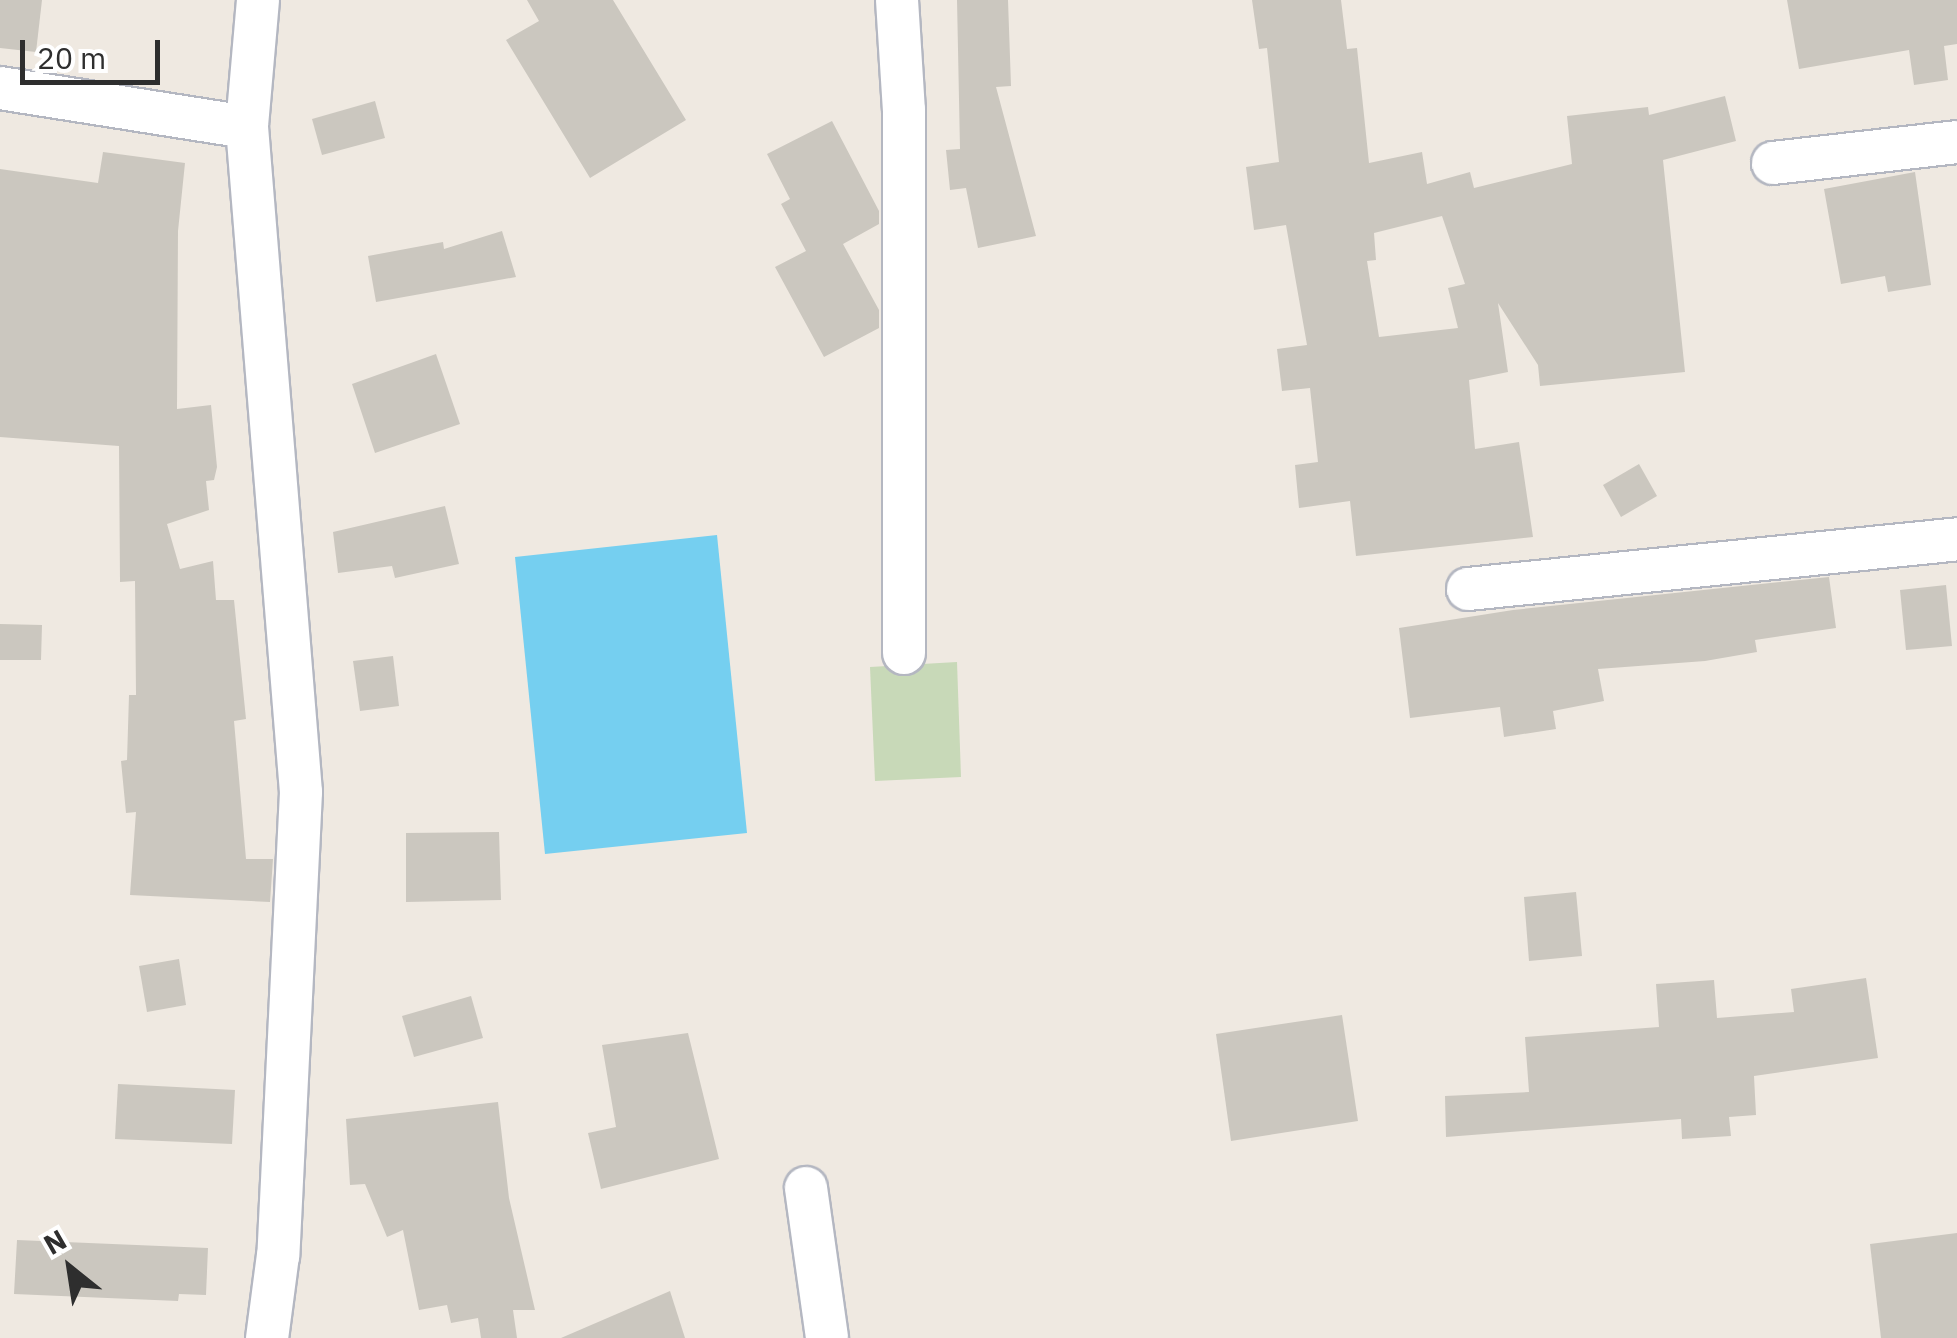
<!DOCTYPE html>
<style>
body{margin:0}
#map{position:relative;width:1957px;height:1338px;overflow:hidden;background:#efe9e1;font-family:"IBM Plex Sans",sans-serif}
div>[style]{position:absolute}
.cemetery>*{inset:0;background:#c8d9b8}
.water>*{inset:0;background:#75cff0}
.building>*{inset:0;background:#cbc7bf}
.roads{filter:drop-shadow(2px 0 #b4b7c1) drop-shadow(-2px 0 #b4b7c1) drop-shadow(0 2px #b4b7c1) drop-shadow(0 -2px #b4b7c1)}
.minor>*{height:42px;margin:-21px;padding:0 21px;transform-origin:21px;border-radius:21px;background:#fff}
span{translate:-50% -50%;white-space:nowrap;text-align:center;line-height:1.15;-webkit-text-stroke:8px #fff;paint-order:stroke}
.north{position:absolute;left:20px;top:1218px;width:100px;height:100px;-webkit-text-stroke:8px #fff;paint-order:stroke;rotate:330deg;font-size:28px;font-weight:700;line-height:40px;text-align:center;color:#2e2e2e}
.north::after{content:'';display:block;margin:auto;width:35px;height:45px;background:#2e2e2e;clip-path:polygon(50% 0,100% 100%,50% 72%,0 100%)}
.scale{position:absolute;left:20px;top:40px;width:140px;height:45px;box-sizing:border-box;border:5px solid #2e2e2e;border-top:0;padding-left:12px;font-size:30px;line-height:35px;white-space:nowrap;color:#2e2e2e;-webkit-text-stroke:8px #fff;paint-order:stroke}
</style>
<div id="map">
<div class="cemetery">
<i style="clip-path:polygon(957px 662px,961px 777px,875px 781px,870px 667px)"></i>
</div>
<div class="water">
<i style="clip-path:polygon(717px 535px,747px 833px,545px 854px,515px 557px)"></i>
</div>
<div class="building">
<i style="clip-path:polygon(0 0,42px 0,36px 52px,0 48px)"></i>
<i style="clip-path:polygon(527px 0,613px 0,686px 120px,590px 178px,506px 40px,539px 21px)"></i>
<i style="clip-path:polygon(957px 0,1008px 0,1011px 86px,996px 87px,1036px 236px,978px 248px,966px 188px,950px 190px,946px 150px,960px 149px)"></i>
<i style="clip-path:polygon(evenodd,1252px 0,1341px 0,1347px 49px,1357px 48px,1369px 163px,1422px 152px,1427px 184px,1470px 172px,1474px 188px,1572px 164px,1567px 116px,1648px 107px,1649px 115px,1725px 96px,1736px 141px,1663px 160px,1685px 372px,1540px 386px,1538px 365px,1498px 303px,1508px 372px,1469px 380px,1475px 449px,1519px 442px,1533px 537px,1356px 556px,1350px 501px,1299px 508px,1295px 465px,1318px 462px,1310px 388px,1282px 391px,1277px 349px,1307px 345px,1286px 225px,1254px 230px,1246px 167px,1279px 162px,1267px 48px,1259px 49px,1252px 0,1442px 216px,1465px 284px,1448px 288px,1458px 328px,1379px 337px,1367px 261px,1376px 260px,1374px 233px,1442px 216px)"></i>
<i style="clip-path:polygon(1787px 0,1957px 0,1957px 44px,1944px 46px,1948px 80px,1914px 85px,1909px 50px,1799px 69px)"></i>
<i style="clip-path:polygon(375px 101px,385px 138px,322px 155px,312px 119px)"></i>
<i style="clip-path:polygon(832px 121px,879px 211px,879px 224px,843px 244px,879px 310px,879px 328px,824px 357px,775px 267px,806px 251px,781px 204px,790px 199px,767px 154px)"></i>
<i style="clip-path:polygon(103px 152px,185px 163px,178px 231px,177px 409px,211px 405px,217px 467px,214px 480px,206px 481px,209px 510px,167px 524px,180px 569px,213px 561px,216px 600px,234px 600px,246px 719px,234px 721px,246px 859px,273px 859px,270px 902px,130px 895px,136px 812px,126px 813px,121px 761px,127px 760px,129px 695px,136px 695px,135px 581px,120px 582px,119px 446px,0 437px,0 169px,98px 183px)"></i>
<i style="clip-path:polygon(1915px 172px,1931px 285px,1888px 292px,1885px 276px,1841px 284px,1824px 189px)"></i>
<i style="clip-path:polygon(502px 231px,516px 277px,376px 302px,368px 256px,443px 242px,444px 249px)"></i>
<i style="clip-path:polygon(436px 354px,460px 424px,375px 453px,352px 384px)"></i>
<i style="clip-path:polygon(1639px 464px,1657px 496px,1621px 517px,1603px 485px)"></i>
<i style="clip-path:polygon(445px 506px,459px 564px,395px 578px,392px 566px,338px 573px,333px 532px)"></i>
<i style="clip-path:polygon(1829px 577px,1836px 628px,1755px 640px,1757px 652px,1705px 661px,1598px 669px,1604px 701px,1553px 711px,1556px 729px,1504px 737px,1500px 707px,1410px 718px,1399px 628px,1513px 610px)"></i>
<i style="clip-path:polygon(1946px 585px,1952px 646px,1906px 650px,1900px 590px)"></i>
<i style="clip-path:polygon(0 624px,42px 625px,41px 660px,0 660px)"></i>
<i style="clip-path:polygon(393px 656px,399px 706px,360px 711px,353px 661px)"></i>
<i style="clip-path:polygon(499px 832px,501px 900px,406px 902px,406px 833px)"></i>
<i style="clip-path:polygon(1576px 892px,1582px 956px,1529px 961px,1524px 897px)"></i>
<i style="clip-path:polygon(179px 959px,186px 1005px,147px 1012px,139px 966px)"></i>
<i style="clip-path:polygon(1866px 978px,1878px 1058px,1754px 1076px,1756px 1115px,1729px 1117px,1731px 1136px,1682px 1139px,1681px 1119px,1446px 1137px,1445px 1096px,1529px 1092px,1525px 1037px,1659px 1027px,1656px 984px,1714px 980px,1717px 1018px,1794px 1012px,1791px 989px)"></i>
<i style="clip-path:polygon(471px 996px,483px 1038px,414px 1057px,402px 1016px)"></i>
<i style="clip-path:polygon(1342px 1015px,1358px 1121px,1231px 1141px,1216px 1034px)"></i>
<i style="clip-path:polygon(688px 1033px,719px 1159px,601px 1189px,588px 1133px,616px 1127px,602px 1045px)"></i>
<i style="clip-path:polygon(118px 1084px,235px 1090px,232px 1144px,115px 1139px)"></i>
<i style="clip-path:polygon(498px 1102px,509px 1198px,535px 1310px,513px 1310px,517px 1338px,481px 1338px,478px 1318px,451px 1323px,447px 1305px,419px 1310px,403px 1230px,387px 1237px,365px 1184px,350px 1185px,346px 1119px)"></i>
<i style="clip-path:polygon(1957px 1233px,1957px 1338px,1881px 1338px,1870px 1244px)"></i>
<i style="clip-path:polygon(17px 1240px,208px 1248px,206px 1295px,179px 1294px,178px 1301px,14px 1294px)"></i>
<i style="clip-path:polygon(670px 1291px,685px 1338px,561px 1338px)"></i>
</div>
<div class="roads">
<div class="minor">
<i style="left:258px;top:0;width:127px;rotate:95deg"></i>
<i style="left:247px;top:127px;width:667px;rotate:85.36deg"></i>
<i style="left:301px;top:792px;width:464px;rotate:92.8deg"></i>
<i style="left:278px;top:1255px;width:84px;rotate:97.5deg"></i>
<i style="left:897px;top:0;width:110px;rotate:86.4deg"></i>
<i style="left:904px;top:110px;width:543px;rotate:90deg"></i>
<i style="left:0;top:88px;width:250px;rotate:9deg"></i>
<i style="left:1773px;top:163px;width:185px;rotate:-6.5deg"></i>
<i style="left:1468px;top:589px;width:492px;rotate:-5.8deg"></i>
<i style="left:806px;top:1188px;width:151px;rotate:82deg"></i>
</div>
</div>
<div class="north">N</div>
<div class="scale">20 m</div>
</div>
